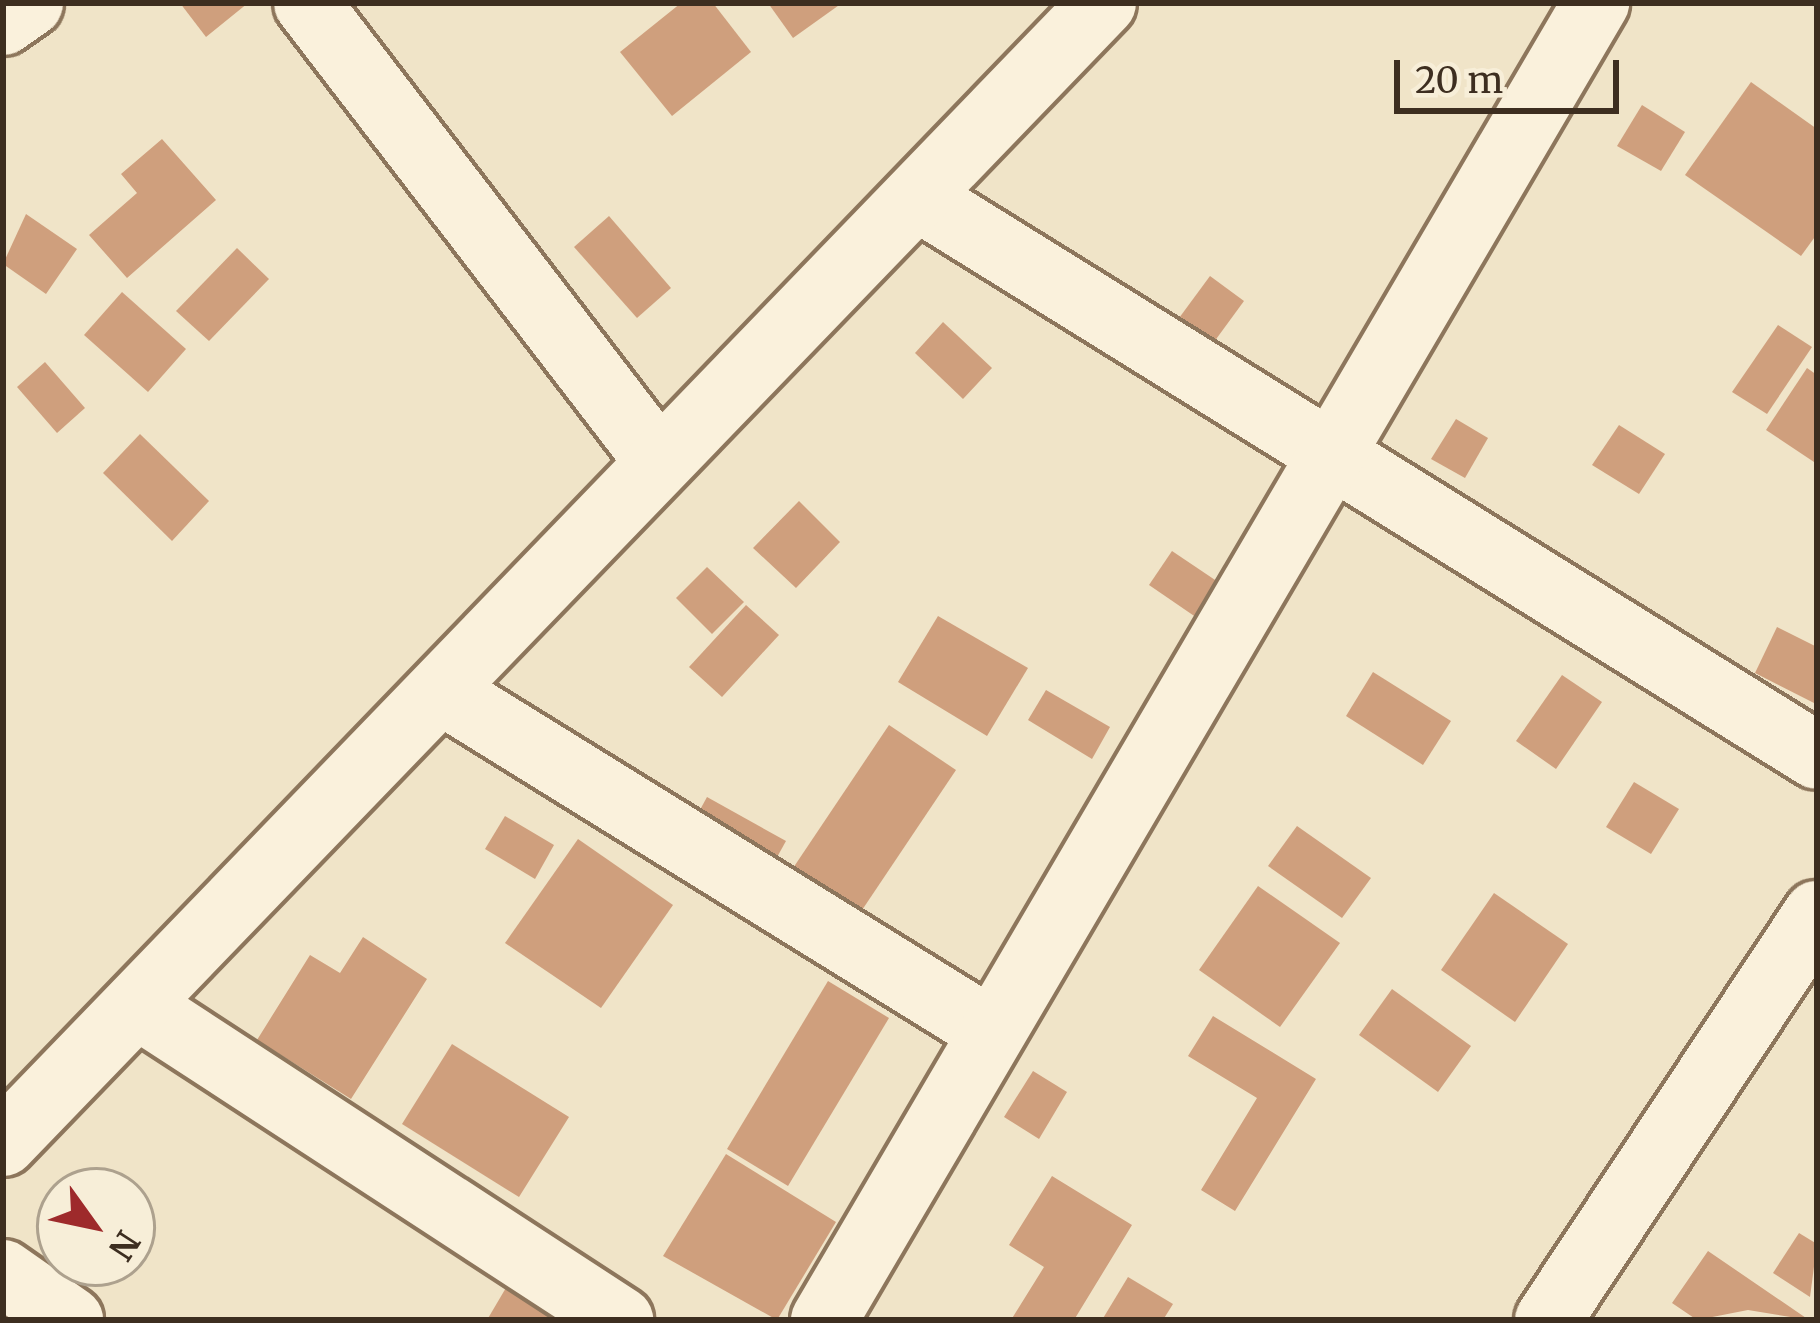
<!DOCTYPE html>
<style>
body{margin:0}
#map{position:relative;width:1820px;height:1323px;overflow:hidden;background:#f0e4c8;font-family:Merriweather,serif}
div>[style]{position:absolute}
.building>*{inset:0;background:#cf9f7d}
.roads{filter:drop-shadow(3px 0 #8d765c) drop-shadow(-3px 0 #8d765c) drop-shadow(0 3px #8d765c) drop-shadow(0 -3px #8d765c)}
.street>*{height:66px;margin:-33px;padding:0 33px;transform-origin:33px;border-radius:33px;background:#faf1dc}
span{translate:-50% -50%;white-space:nowrap;text-align:center;line-height:1.15;-webkit-text-stroke:9px #f7eed8;paint-order:stroke}
.frame{position:absolute;inset:0;border:6px solid #3d2e20;pointer-events:none}
.north{position:absolute;left:36px;top:1167px;width:120px;height:120px;box-sizing:border-box;background:#f7eed8;border:3px solid #ada18e;border-radius:50%;rotate:123deg;font-size:33px;font-weight:700;line-height:48px;text-align:center;color:#3d2e20}
.north::after{content:'';display:block;margin:auto;width:42px;height:54px;background:#9e2a2b;clip-path:polygon(50% 0,100% 100%,50% 72%,0 100%)}
.scale{position:absolute;left:1394px;top:60px;width:225px;height:54px;box-sizing:border-box;border:6px solid #3d2e20;border-top:0;padding-left:15px;font-size:36px;line-height:42px;white-space:nowrap;color:#3d2e20;-webkit-text-stroke:9px #f7eed8;paint-order:stroke}
</style>
<div id="map">
<div class="building">
<i style="clip-path:polygon(180px 3px,248px 3px,206px 37px)"></i>
<i style="clip-path:polygon(681px 3px,713px 3px,751px 52px,672px 116px,620px 52px)"></i>
<i style="clip-path:polygon(768px 3px,842px 3px,793px 38px)"></i>
<i style="clip-path:polygon(1751px 82px,1817px 129px,1817px 234px,1801px 256px,1685px 175px)"></i>
<i style="clip-path:polygon(1642px 105px,1685px 132px,1661px 171px,1617px 146px)"></i>
<i style="clip-path:polygon(162px 139px,216px 200px,127px 278px,89px 235px,137px 193px,121px 174px)"></i>
<i style="clip-path:polygon(26px 214px,77px 249px,46px 294px,3px 264px)"></i>
<i style="clip-path:polygon(609px 216px,671px 288px,637px 318px,574px 247px)"></i>
<i style="clip-path:polygon(237px 248px,269px 279px,209px 341px,176px 311px)"></i>
<i style="clip-path:polygon(1210px 276px,1244px 301px,1203px 357px,1168px 333px)"></i>
<i style="clip-path:polygon(122px 292px,186px 349px,148px 392px,84px 335px)"></i>
<i style="clip-path:polygon(943px 322px,992px 368px,963px 399px,915px 353px)"></i>
<i style="clip-path:polygon(1778px 325px,1812px 347px,1767px 414px,1732px 392px)"></i>
<i style="clip-path:polygon(45px 362px,85px 408px,57px 433px,17px 387px)"></i>
<i style="clip-path:polygon(1807px 368px,1817px 375px,1817px 464px,1766px 430px)"></i>
<i style="clip-path:polygon(1456px 419px,1488px 438px,1465px 478px,1431px 459px)"></i>
<i style="clip-path:polygon(1619px 425px,1665px 454px,1639px 494px,1592px 465px)"></i>
<i style="clip-path:polygon(140px 434px,209px 501px,172px 541px,103px 473px)"></i>
<i style="clip-path:polygon(799px 501px,840px 542px,796px 588px,753px 548px)"></i>
<i style="clip-path:polygon(1172px 551px,1227px 588px,1203px 622px,1149px 585px)"></i>
<i style="clip-path:polygon(707px 567px,744px 602px,712px 634px,676px 598px)"></i>
<i style="clip-path:polygon(746px 605px,779px 635px,722px 697px,689px 667px)"></i>
<i style="clip-path:polygon(938px 616px,1028px 668px,987px 736px,898px 682px)"></i>
<i style="clip-path:polygon(1777px 627px,1817px 647px,1814px 703px,1755px 673px)"></i>
<i style="clip-path:polygon(1373px 672px,1451px 721px,1423px 765px,1346px 716px)"></i>
<i style="clip-path:polygon(1562px 675px,1602px 702px,1556px 769px,1516px 741px)"></i>
<i style="clip-path:polygon(1046px 690px,1110px 727px,1092px 759px,1028px 720px)"></i>
<i style="clip-path:polygon(889px 725px,956px 770px,848px 931px,781px 886px)"></i>
<i style="clip-path:polygon(1634px 782px,1679px 809px,1651px 854px,1606px 827px)"></i>
<i style="clip-path:polygon(707px 797px,786px 841px,761px 886px,683px 841px)"></i>
<i style="clip-path:polygon(505px 816px,554px 845px,535px 879px,485px 849px)"></i>
<i style="clip-path:polygon(1297px 826px,1371px 878px,1342px 918px,1268px 866px)"></i>
<i style="clip-path:polygon(578px 839px,673px 905px,601px 1008px,505px 943px)"></i>
<i style="clip-path:polygon(1258px 886px,1340px 943px,1280px 1027px,1199px 970px)"></i>
<i style="clip-path:polygon(1494px 893px,1568px 944px,1515px 1022px,1441px 970px)"></i>
<i style="clip-path:polygon(363px 937px,427px 979px,351px 1099px,257px 1040px,310px 955px,340px 973px)"></i>
<i style="clip-path:polygon(828px 981px,889px 1018px,788px 1186px,727px 1149px)"></i>
<i style="clip-path:polygon(1392px 989px,1471px 1046px,1438px 1092px,1359px 1035px)"></i>
<i style="clip-path:polygon(1213px 1016px,1316px 1079px,1235px 1211px,1201px 1190px,1257px 1098px,1188px 1056px)"></i>
<i style="clip-path:polygon(452px 1044px,569px 1117px,519px 1197px,402px 1124px)"></i>
<i style="clip-path:polygon(1033px 1071px,1067px 1092px,1039px 1139px,1004px 1117px)"></i>
<i style="clip-path:polygon(726px 1154px,836px 1222px,777px 1320px,663px 1256px)"></i>
<i style="clip-path:polygon(1052px 1176px,1132px 1225px,1074px 1320px,1011px 1320px,1044px 1267px,1009px 1245px)"></i>
<i style="clip-path:polygon(1799px 1233px,1817px 1244px,1810px 1297px,1773px 1273px)"></i>
<i style="clip-path:polygon(1708px 1251px,1809px 1320px,1748px 1310px,1697px 1320px,1672px 1303px)"></i>
<i style="clip-path:polygon(523px 1259px,580px 1320px,487px 1320px)"></i>
<i style="clip-path:polygon(1128px 1277px,1173px 1304px,1163px 1320px,1102px 1320px)"></i>
</div>
<div class="roads">
<div class="street">
<i style="left:307px;top:3px;width:578px;rotate:52.52deg"></i>
<i style="left:3px;top:22px;width:33px;rotate:-35deg"></i>
<i style="left:917px;top:197px;width:1059px;rotate:31.84deg"></i>
<i style="left:443px;top:692px;width:639px;rotate:31.75deg"></i>
<i style="left:137px;top:1005px;width:577px;rotate:33.11deg"></i>
<i style="left:3px;top:1143px;width:1584px;rotate:-46.02deg"></i>
<i style="left:3px;top:1273px;width:82px;rotate:35deg"></i>
<i style="left:824px;top:1320px;width:1527px;rotate:-59.62deg"></i>
<i style="left:1548px;top:1320px;width:487px;rotate:-56.5deg"></i>
</div>
</div>
<div class="frame"></div>
<div class="north">N</div>
<div class="scale">20 m</div>
</div>
